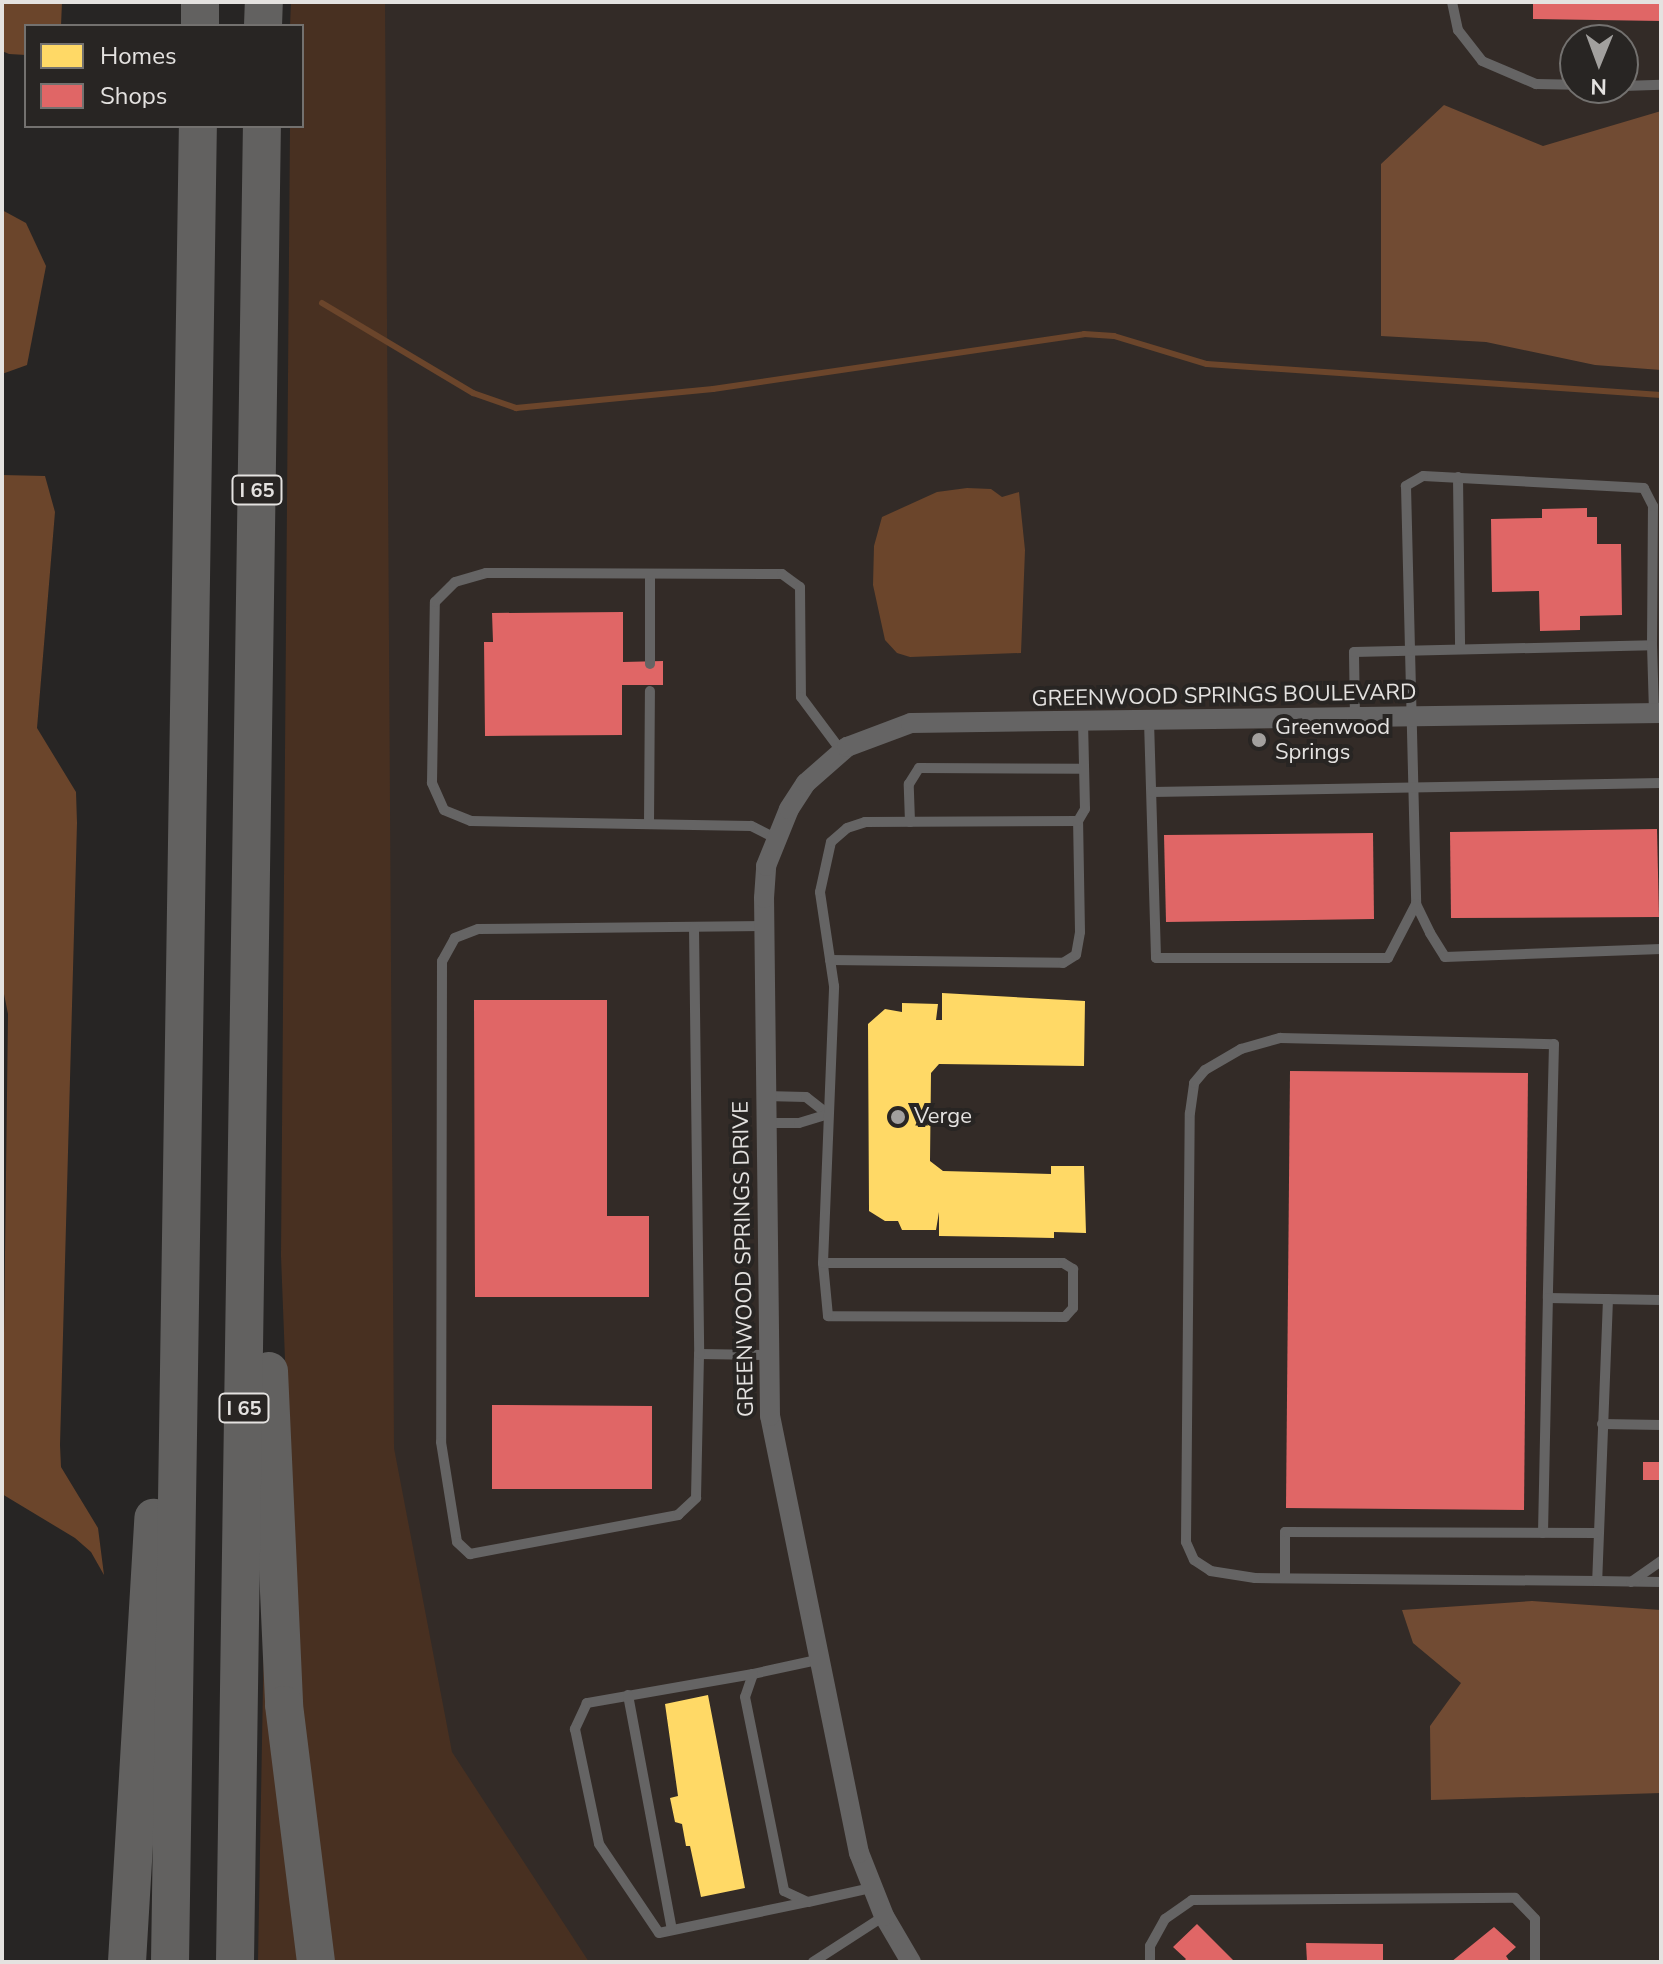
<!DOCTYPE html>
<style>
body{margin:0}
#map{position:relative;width:1663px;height:1964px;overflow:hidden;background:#272524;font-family:"Nunito Sans",sans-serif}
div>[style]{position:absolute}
.built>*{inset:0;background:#332b27}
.green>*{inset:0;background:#483021}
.forest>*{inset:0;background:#714b33}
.water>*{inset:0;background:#6b452b}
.homes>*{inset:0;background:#ffd966}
.shops>*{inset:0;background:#e06666}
.stream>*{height:6px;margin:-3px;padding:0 3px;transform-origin:3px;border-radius:3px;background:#6b452b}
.lane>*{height:10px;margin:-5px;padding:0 5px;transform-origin:5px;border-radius:5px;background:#656464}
.street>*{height:20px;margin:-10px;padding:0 10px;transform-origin:10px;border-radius:10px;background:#656464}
.highway>*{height:38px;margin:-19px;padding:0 19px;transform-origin:19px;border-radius:19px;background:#626160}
.dots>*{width:22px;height:22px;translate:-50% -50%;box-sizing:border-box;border:4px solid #282523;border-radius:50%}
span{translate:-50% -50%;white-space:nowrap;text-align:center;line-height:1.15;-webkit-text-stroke:8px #282523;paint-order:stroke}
.shield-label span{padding:2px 6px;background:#282523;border:2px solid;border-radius:6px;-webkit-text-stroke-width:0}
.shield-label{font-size:20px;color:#e4e2e0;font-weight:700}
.street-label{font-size:22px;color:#e4e2e0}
.poi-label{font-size:22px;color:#e4e2e0}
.left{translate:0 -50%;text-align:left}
.frame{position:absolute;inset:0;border:4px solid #e4e2e0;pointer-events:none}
.legend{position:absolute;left:24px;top:24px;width:280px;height:104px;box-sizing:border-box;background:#282523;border:2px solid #73716f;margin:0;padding:10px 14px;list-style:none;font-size:24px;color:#e4e2e0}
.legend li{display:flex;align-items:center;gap:16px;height:40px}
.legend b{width:40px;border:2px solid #73716f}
.north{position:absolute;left:1559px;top:24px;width:80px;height:80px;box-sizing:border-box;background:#282523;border:2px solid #73716f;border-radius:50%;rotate:181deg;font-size:22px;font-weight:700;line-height:32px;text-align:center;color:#e4e2e0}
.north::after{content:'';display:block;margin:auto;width:28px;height:36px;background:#a2a09e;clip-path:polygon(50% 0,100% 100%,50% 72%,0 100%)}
</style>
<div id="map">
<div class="built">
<i style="clip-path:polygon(evenodd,316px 2px,1661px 2px,1661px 1962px,366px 1962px,316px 2px,1575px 40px,1623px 40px,1623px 88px,1575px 88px,1575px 40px)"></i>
</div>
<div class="green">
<i style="clip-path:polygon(291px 2px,385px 2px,394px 1448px,452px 1752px,589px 1962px,332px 1962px,297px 1670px,281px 1256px,290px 126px,302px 126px,302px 26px,290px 26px)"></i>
<i style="clip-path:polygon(265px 1576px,299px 1962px,258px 1962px)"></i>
</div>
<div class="forest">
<i style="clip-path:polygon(1444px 105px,1543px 146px,1661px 111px,1661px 370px,1595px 365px,1486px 342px,1381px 336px,1381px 164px)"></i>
<i style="clip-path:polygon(1532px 1601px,1661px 1610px,1661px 1793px,1431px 1800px,1430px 1726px,1461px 1683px,1413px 1643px,1402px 1610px)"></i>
</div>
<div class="water">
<i style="clip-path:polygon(2px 2px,62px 2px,61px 26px,26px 26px,26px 55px,9px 54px,2px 51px)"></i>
<i style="clip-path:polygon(2px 210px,26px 223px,46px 266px,27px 365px,2px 374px)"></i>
<i style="clip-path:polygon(2px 475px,45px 476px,55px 512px,37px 728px,76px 792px,77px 823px,60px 1445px,61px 1467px,98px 1528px,104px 1575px,91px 1552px,75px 1538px,2px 1494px,8px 1014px,2px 984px)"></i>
<i style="clip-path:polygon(967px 488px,991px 489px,1002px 497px,1019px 492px,1025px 550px,1021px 653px,910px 657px,897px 653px,885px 640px,873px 585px,874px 546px,882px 517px,937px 492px)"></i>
</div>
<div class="homes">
<i style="clip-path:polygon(942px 993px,1085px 1001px,1084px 1066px,939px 1064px,931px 1073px,930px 1161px,943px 1171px,1051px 1174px,1051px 1166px,1084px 1166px,1086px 1233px,1054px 1232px,1054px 1238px,939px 1236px,939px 1212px,936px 1230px,902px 1230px,898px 1221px,885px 1221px,869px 1211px,868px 1024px,885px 1009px,902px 1012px,902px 1003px,938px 1004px,936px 1020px,942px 1020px)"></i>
<i style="clip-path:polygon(708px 1695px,745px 1888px,701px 1897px,690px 1846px,686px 1846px,682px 1824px,675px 1822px,670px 1798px,678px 1796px,665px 1704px)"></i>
</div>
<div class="shops">
<i style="clip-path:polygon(1533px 2px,1661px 2px,1661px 21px,1533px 19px)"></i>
<i style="clip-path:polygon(1587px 508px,1587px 517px,1597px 517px,1597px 544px,1621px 544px,1622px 615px,1580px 616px,1580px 630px,1540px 631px,1539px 591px,1492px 592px,1491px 519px,1542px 518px,1542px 509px)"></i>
<i style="clip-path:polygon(623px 612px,623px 662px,663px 661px,663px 685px,622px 685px,622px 735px,485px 736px,484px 642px,493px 642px,492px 613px)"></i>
<i style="clip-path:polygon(1657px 829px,1659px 917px,1451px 918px,1450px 832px)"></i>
<i style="clip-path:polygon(1373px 833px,1374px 919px,1166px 922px,1164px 835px)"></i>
<i style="clip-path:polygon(474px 1000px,607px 1000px,607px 1216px,649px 1216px,649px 1297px,475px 1297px)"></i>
<i style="clip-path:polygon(1290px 1071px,1528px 1073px,1524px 1510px,1286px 1508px)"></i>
<i style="clip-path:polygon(492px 1405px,652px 1406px,652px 1489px,492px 1489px)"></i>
<i style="clip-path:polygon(1643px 1462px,1661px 1462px,1661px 1480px,1643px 1480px)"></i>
<i style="clip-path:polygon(1197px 1924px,1235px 1962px,1183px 1962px,1186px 1959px,1173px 1947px)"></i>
<i style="clip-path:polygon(1494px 1927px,1516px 1947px,1506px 1956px,1510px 1962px,1451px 1962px)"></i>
<i style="clip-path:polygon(1306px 1943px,1383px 1944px,1383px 1962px,1307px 1962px)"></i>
</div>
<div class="stream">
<i style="left:322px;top:303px;width:176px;rotate:30.8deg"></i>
<i style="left:473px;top:393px;width:46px;rotate:19.2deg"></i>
<i style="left:516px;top:408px;width:198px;rotate:-5.5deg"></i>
<i style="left:713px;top:389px;width:375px;rotate:-8.4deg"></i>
<i style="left:1084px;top:334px;width:30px;rotate:4deg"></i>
<i style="left:1114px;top:336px;width:97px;rotate:16.8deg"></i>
<i style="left:1207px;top:364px;width:455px;rotate:3.9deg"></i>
</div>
<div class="lane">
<i style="left:1452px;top:2px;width:29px;rotate:78deg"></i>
<i style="left:1458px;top:30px;width:39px;rotate:52deg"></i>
<i style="left:1482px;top:61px;width:59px;rotate:23.1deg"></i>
<i style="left:1536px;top:84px;width:39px;rotate:1deg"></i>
<i style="left:1623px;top:86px;width:38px;rotate:-2deg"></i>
<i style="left:1458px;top:477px;width:172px;rotate:89.3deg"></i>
<i style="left:1652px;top:645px;width:139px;rotate:-89.6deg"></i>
<i style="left:1653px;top:506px;width:20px;rotate:-117deg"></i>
<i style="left:1644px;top:488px;width:221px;rotate:-176.9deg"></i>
<i style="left:1423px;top:476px;width:20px;rotate:150deg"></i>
<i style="left:1406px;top:486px;width:418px;rotate:88.6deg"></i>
<i style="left:1416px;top:904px;width:32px;rotate:64deg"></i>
<i style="left:1430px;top:933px;width:28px;rotate:58deg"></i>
<i style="left:1445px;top:957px;width:216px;rotate:-2.1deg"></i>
<i style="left:650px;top:664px;width:90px;rotate:-90deg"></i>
<i style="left:1355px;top:718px;width:66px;rotate:-90.9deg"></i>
<i style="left:1354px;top:652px;width:298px;rotate:-1.3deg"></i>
<i style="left:1652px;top:645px;width:68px;rotate:88.3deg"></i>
<i style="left:1149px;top:721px;width:237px;rotate:88.3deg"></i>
<i style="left:1156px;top:958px;width:232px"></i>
<i style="left:1388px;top:958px;width:61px;rotate:-62.6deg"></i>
<i style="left:1152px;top:792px;width:509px;rotate:-1.01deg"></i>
<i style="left:910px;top:822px;width:38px;rotate:-92deg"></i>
<i style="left:909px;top:784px;width:19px;rotate:-58deg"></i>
<i style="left:919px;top:768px;width:165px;rotate:0.3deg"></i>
<i style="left:649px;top:824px;width:133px;rotate:-89.6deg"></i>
<i style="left:775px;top:838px;width:27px;rotate:-153deg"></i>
<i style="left:751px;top:826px;width:280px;rotate:-179deg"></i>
<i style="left:471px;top:821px;width:29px;rotate:-158deg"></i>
<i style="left:444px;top:810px;width:30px;rotate:-114deg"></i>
<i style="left:432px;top:783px;width:181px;rotate:-89.1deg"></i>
<i style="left:435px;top:602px;width:28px;rotate:-45deg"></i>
<i style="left:455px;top:582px;width:32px;rotate:-16deg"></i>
<i style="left:486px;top:573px;width:296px;rotate:0.2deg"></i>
<i style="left:782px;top:574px;width:22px;rotate:36deg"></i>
<i style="left:800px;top:587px;width:110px;rotate:89.5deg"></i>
<i style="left:801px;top:697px;width:69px;rotate:53.3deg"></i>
<i style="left:764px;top:926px;width:286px;rotate:179.4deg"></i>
<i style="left:478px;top:929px;width:25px;rotate:159deg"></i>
<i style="left:455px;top:938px;width:26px;rotate:119deg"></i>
<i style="left:442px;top:961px;width:481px;rotate:90.1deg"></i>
<i style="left:441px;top:1442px;width:101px;rotate:80.9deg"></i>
<i style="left:457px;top:1542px;width:18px;rotate:43deg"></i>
<i style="left:470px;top:1554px;width:212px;rotate:-10.6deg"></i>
<i style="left:678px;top:1515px;width:25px;rotate:-43deg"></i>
<i style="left:696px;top:1498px;width:144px;rotate:-88.8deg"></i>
<i style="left:699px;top:1354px;width:68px;rotate:0.8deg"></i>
<i style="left:694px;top:927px;width:427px;rotate:89.3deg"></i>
<i style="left:830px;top:960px;width:233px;rotate:0.7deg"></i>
<i style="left:1063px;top:963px;width:15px;rotate:-32deg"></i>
<i style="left:1076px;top:955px;width:23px;rotate:-80deg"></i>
<i style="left:1080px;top:932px;width:111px;rotate:-91deg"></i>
<i style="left:765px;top:1096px;width:41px;rotate:1.4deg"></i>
<i style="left:806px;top:1097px;width:28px;rotate:38deg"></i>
<i style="left:765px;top:1123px;width:34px"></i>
<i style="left:799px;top:1123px;width:30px;rotate:-17deg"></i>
<i style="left:823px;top:1263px;width:240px"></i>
<i style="left:1063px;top:1263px;width:12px;rotate:31deg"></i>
<i style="left:1073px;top:1269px;width:39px;rotate:90deg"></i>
<i style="left:1073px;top:1308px;width:12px;rotate:132deg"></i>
<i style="left:1065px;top:1317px;width:237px;rotate:-179.8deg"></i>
<i style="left:828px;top:1316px;width:53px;rotate:-95.4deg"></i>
<i style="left:823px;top:1263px;width:277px;rotate:-87.7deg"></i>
<i style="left:834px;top:986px;width:95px;rotate:-98.5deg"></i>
<i style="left:820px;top:892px;width:51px;rotate:-77.6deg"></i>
<i style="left:831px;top:842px;width:21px;rotate:-41deg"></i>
<i style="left:847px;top:828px;width:19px;rotate:-18deg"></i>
<i style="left:865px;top:822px;width:213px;rotate:-0.3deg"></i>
<i style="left:1078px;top:821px;width:14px;rotate:-60deg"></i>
<i style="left:1085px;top:809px;width:87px;rotate:-91.3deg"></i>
<i style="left:1608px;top:1299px;width:282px;rotate:92.2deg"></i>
<i style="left:1597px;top:1581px;width:342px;rotate:-179.5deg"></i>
<i style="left:1255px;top:1578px;width:45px;rotate:-171deg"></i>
<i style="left:1211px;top:1571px;width:20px;rotate:-147deg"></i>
<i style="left:1194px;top:1560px;width:20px;rotate:-114deg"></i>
<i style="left:1186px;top:1542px;width:429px;rotate:-89.5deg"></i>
<i style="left:1190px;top:1113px;width:30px;rotate:-82deg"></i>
<i style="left:1194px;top:1083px;width:17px;rotate:-50deg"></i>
<i style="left:1205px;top:1070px;width:42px;rotate:-30.3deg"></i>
<i style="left:1241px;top:1049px;width:41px;rotate:-15.8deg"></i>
<i style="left:1280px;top:1038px;width:274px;rotate:1.3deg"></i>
<i style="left:1554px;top:1044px;width:254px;rotate:91.4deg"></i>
<i style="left:1548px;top:1298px;width:113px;rotate:1deg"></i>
<i style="left:1602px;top:1424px;width:59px;rotate:1deg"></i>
<i style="left:1543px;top:1533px;width:235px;rotate:-88.8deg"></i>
<i style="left:1285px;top:1578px;width:46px;rotate:-90deg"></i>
<i style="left:1285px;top:1532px;width:312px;rotate:0.2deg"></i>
<i style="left:1597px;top:1581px;width:64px;rotate:0.9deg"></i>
<i style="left:1631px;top:1582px;width:37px;rotate:-35deg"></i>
<i style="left:817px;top:1660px;width:66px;rotate:167.7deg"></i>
<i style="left:753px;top:1674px;width:24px;rotate:109deg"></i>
<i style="left:745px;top:1697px;width:198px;rotate:78.6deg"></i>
<i style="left:784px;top:1891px;width:26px;rotate:25deg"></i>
<i style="left:808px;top:1902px;width:65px;rotate:-12.5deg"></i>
<i style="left:753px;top:1674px;width:169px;rotate:170.1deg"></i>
<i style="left:587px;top:1703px;width:29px;rotate:115deg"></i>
<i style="left:575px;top:1729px;width:117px;rotate:78.2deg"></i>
<i style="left:599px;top:1844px;width:107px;rotate:56deg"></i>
<i style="left:659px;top:1933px;width:152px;rotate:-11.8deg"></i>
<i style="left:628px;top:1695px;width:239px;rotate:79.4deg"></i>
<i style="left:813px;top:1962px;width:85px;rotate:-32.9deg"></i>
<i style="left:1150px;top:1962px;width:16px;rotate:-90deg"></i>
<i style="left:1150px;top:1946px;width:31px;rotate:-61deg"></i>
<i style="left:1165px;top:1919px;width:33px;rotate:-35deg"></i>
<i style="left:1192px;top:1900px;width:323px;rotate:-0.4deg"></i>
<i style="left:1515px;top:1898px;width:29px;rotate:46deg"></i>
<i style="left:1535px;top:1919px;width:43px;rotate:90deg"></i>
</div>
<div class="street">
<i style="left:911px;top:1962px;width:53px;rotate:-120.4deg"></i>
<i style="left:884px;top:1916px;width:68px;rotate:-111.6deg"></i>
<i style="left:859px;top:1853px;width:446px;rotate:-101.5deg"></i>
<i style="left:770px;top:1416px;width:518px;rotate:-90.66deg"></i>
<i style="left:764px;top:898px;width:32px;rotate:-86deg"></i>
<i style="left:766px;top:866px;width:61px;rotate:-68deg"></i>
<i style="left:789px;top:809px;width:31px;rotate:-57deg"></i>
<i style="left:806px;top:783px;width:55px;rotate:-41.3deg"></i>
<i style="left:847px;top:747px;width:68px;rotate:-20.6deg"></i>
<i style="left:911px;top:723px;width:750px;rotate:-0.76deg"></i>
</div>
<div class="highway">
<i style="left:200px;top:26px;width:24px;rotate:-90deg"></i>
<i style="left:263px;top:26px;width:24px;rotate:-88deg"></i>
<i style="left:269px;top:1371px;width:334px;rotate:87.4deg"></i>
<i style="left:284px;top:1705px;width:259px;rotate:82.9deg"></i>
<i style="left:127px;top:1962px;width:445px;rotate:-86.6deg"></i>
<i style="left:170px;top:1962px;width:1836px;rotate:-89.13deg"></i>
<i style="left:235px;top:1962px;width:1836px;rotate:-89.16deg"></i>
</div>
<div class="dots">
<i style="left:1259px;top:740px;background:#a2a09e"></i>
<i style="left:898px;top:1117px;background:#a2a09e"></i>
</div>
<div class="shield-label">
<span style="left:257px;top:490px">I 65</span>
<span style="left:244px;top:1408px">I 65</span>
</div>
<div class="street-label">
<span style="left:1224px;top:696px;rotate:-1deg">GREENWOOD SPRINGS BOULEVARD</span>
<span style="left:744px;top:1259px;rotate:-91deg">GREENWOOD SPRINGS DRIVE</span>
</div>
<div class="poi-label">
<span class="left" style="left:1275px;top:740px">Greenwood<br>Springs</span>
<span class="left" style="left:914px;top:1117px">Verge</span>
</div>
<div class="frame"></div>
<ul class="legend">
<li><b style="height:22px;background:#ffd966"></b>Homes</li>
<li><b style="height:22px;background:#e06666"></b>Shops</li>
</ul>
<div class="north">N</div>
</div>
